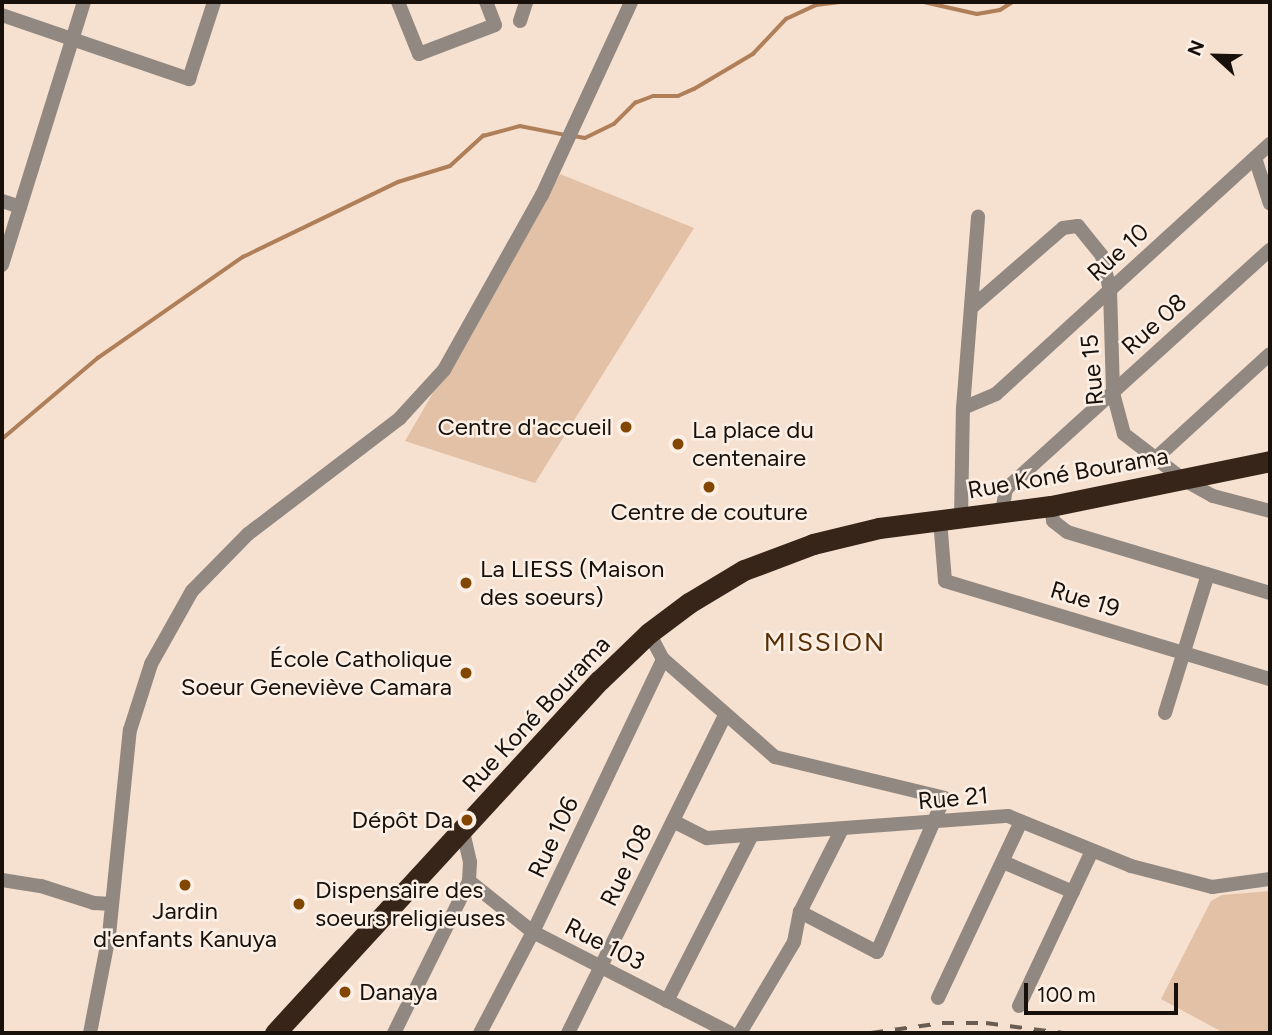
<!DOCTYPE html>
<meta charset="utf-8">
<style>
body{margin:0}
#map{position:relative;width:1272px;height:1035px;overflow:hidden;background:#f6e0cf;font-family:Figtree,sans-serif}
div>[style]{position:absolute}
.green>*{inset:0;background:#e2c1a7}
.stream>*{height:3.5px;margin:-1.75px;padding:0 1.75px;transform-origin:1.75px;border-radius:1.75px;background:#af7f59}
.minor>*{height:14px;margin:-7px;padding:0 7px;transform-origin:7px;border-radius:7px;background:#918881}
.highway>*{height:21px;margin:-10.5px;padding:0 10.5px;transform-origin:10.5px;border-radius:10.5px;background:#362518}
.rail>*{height:3.5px;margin-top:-1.75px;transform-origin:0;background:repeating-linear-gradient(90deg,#695c52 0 12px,transparent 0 24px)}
.dots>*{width:19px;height:19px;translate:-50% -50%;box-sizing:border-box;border:4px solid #fcefe5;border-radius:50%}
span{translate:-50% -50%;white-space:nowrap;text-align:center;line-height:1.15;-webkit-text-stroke:5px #fcefe5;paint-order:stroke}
.street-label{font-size:24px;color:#18100a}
.poi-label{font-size:24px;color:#18100a}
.right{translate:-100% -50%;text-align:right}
.left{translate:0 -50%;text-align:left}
.neighbourhood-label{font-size:26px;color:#582e03;letter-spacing:2px}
.frame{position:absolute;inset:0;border:4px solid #18100a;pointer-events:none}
.north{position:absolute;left:1181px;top:21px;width:70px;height:70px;-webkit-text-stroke:5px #fcefe5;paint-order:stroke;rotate:292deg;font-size:19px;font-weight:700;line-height:28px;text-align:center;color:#18100a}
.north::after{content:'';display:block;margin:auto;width:24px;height:32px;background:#18100a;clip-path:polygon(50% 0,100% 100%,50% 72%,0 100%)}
.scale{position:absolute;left:1024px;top:983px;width:154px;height:32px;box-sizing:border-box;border:4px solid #18100a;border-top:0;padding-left:9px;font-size:21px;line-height:24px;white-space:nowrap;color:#18100a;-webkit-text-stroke:5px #fcefe5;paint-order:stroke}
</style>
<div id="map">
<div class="green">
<i style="clip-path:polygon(560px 174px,694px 228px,535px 483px,405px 441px)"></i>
<i style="clip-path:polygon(1270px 891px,1270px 1033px,1224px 1033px,1161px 999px,1211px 901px,1222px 895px)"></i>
</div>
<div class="stream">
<i style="left:924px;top:2px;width:54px;rotate:12.8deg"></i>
<i style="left:977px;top:14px;width:23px;rotate:-10deg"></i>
<i style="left:1000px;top:10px;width:15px;rotate:-32deg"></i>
<i style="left:574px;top:136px;width:11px;rotate:10deg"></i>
<i style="left:585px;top:138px;width:32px;rotate:-26deg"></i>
<i style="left:614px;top:124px;width:30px;rotate:-45deg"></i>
<i style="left:635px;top:103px;width:19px;rotate:-21deg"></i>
<i style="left:653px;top:96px;width:25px"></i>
<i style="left:678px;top:96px;width:17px;rotate:-24deg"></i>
<i style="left:694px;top:89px;width:69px;rotate:-30.7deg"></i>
<i style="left:753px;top:54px;width:48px;rotate:-46.7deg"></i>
<i style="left:786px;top:19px;width:33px;rotate:-25deg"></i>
<i style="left:816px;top:5px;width:24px;rotate:-7deg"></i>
<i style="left:2px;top:439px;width:126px;rotate:-40.2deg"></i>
<i style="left:98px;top:358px;width:177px;rotate:-34.9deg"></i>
<i style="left:243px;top:257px;width:172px;rotate:-25.8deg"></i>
<i style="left:398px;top:182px;width:54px;rotate:-17.1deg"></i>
<i style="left:450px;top:166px;width:45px;rotate:-42.3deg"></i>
<i style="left:483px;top:136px;width:38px;rotate:-15deg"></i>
<i style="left:520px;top:126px;width:47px;rotate:11.1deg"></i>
</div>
<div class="minor">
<i style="left:398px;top:2px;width:56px;rotate:68deg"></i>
<i style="left:419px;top:54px;width:81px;rotate:-20.9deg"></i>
<i style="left:495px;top:25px;width:25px;rotate:-111deg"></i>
<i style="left:2px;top:15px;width:198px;rotate:18.9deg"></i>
<i style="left:189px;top:79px;width:81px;rotate:-72deg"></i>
<i style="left:520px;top:21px;width:20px;rotate:-72deg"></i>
<i style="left:1255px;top:158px;width:48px;rotate:71.9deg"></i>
<i style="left:2px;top:201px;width:19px;rotate:18deg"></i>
<i style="left:2px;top:265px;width:275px;rotate:-72.7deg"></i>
<i style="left:971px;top:308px;width:122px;rotate:-41deg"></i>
<i style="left:1063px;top:228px;width:15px;rotate:-8deg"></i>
<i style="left:1078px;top:226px;width:38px;rotate:51deg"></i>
<i style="left:1102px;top:256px;width:35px;rotate:77deg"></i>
<i style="left:1110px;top:290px;width:103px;rotate:88.3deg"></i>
<i style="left:1113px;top:393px;width:42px;rotate:75deg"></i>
<i style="left:1124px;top:434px;width:76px;rotate:37.5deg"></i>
<i style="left:1184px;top:480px;width:33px;rotate:29deg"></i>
<i style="left:1213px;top:496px;width:59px;rotate:14.7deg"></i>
<i style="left:963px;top:408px;width:36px;rotate:-23deg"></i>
<i style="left:996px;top:394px;width:371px;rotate:-42.4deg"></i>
<i style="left:1156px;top:458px;width:154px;rotate:-42.4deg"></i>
<i style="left:1051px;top:506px;width:15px;rotate:82deg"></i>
<i style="left:1053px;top:521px;width:18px;rotate:38deg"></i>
<i style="left:1067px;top:532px;width:212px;rotate:16.7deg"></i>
<i style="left:1002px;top:513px;width:24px;rotate:-81deg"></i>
<i style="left:1006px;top:489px;width:356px;rotate:-42.2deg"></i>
<i style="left:961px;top:518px;width:110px;rotate:-89deg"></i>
<i style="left:963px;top:408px;width:192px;rotate:-85.5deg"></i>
<i style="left:940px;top:520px;width:61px;rotate:85.3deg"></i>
<i style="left:945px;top:581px;width:339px;rotate:16.8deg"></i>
<i style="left:649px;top:633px;width:30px;rotate:62deg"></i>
<i style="left:663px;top:659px;width:149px;rotate:41.2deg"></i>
<i style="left:775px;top:757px;width:174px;rotate:13.6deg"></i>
<i style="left:944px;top:798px;width:168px;rotate:113.5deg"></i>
<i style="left:877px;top:952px;width:87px;rotate:-152.5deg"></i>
<i style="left:1165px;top:713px;width:145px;rotate:-72.8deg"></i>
<i style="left:673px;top:821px;width:38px;rotate:27deg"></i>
<i style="left:707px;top:838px;width:302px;rotate:-4.2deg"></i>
<i style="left:1008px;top:816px;width:133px;rotate:22.1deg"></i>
<i style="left:1131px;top:866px;width:84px;rotate:14.5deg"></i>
<i style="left:1212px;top:887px;width:59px;rotate:-7.9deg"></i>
<i style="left:1003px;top:862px;width:76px;rotate:23.2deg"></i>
<i style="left:2px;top:880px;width:39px;rotate:9deg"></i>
<i style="left:41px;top:886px;width:56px;rotate:17.8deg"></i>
<i style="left:94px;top:903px;width:18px;rotate:3deg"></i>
<i style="left:469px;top:881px;width:82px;rotate:38.6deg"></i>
<i style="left:533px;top:932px;width:221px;rotate:27.1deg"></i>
<i style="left:938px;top:998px;width:195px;rotate:-64.8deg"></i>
<i style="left:667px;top:1001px;width:186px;rotate:-62.9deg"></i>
<i style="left:1019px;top:1006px;width:171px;rotate:-64.8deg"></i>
<i style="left:90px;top:1033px;width:100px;rotate:-79deg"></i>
<i style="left:109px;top:935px;width:206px;rotate:-84.2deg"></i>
<i style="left:130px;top:730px;width:69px;rotate:-72.3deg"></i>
<i style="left:151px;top:664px;width:84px;rotate:-60.7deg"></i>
<i style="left:192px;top:591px;width:80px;rotate:-45.5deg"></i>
<i style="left:248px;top:534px;width:191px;rotate:-37.3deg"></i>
<i style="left:400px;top:418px;width:65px;rotate:-47.5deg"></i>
<i style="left:444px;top:370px;width:201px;rotate:-60.8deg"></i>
<i style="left:542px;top:195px;width:213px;rotate:-65.2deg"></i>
<i style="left:394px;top:1033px;width:169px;rotate:-63.7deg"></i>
<i style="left:469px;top:881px;width:19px;rotate:-87deg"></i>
<i style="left:470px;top:862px;width:32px;rotate:-103deg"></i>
<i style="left:480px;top:1033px;width:114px;rotate:-62.3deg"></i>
<i style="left:533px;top:932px;width:302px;rotate:-64.5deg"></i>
<i style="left:568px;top:1033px;width:354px;rotate:-63.7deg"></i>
<i style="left:740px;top:1033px;width:106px;rotate:-59.3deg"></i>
<i style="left:794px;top:942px;width:31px;rotate:-79deg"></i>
<i style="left:800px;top:912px;width:93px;rotate:-63.2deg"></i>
</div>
<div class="highway">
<i style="left:275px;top:1033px;width:480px;rotate:-47.4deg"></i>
<i style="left:600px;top:680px;width:68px;rotate:-43.8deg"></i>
<i style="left:649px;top:633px;width:50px;rotate:-36.9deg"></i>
<i style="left:689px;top:603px;width:64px;rotate:-31deg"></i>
<i style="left:744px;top:570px;width:74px;rotate:-20.6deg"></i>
<i style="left:813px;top:544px;width:68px;rotate:-13.6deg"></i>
<i style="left:879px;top:528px;width:173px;rotate:-7.3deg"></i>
<i style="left:1051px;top:506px;width:224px;rotate:-11.6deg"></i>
</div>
<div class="rail">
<i style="left:871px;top:1033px;width:72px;rotate:-8deg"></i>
<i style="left:942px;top:1023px;width:44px"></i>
<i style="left:986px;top:1023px;width:78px;rotate:7.4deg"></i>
</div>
<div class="dots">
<i style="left:626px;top:427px;background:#824600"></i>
<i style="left:678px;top:444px;background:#824600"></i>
<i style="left:709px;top:487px;background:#824600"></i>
<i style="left:466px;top:583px;background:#824600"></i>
<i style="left:466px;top:673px;background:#824600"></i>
<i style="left:467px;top:820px;background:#824600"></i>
<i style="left:185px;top:885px;background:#824600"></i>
<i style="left:299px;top:904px;background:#824600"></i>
<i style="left:345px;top:992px;background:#824600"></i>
</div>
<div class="street-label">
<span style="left:1118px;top:252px;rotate:-42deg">Rue 10</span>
<span style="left:1154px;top:324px;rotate:-42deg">Rue 08</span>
<span style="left:1092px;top:370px;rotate:-95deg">Rue 15</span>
<span style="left:1068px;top:473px;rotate:-10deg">Rue Koné Bourama</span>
<span style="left:1085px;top:599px;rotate:17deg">Rue 19</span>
<span style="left:536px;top:714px;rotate:-47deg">Rue Koné Bourama</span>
<span style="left:953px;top:798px;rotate:-5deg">Rue 21</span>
<span style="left:553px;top:837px;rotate:-65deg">Rue 106</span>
<span style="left:626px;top:865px;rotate:-64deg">Rue 108</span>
<span style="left:605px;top:944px;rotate:27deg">Rue 103</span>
</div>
<div class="poi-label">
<span class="right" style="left:612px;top:427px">Centre d'accueil</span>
<span class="left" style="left:692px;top:444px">La place du<br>centenaire</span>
<span style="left:709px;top:512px">Centre de couture</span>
<span class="left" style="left:480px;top:583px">La LIESS (Maison<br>des soeurs)</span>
<span class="right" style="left:452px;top:673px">École Catholique<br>Soeur Geneviève Camara</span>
<span class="right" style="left:453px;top:820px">Dépôt Da</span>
<span class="left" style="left:315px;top:904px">Dispensaire des<br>soeurs religieuses</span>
<span style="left:185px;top:925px">Jardin<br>d'enfants Kanuya</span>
<span class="left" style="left:359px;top:992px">Danaya</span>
</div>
<div class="neighbourhood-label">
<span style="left:825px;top:643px">MISSION</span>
</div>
<div class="frame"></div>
<div class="north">N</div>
<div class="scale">100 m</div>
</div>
